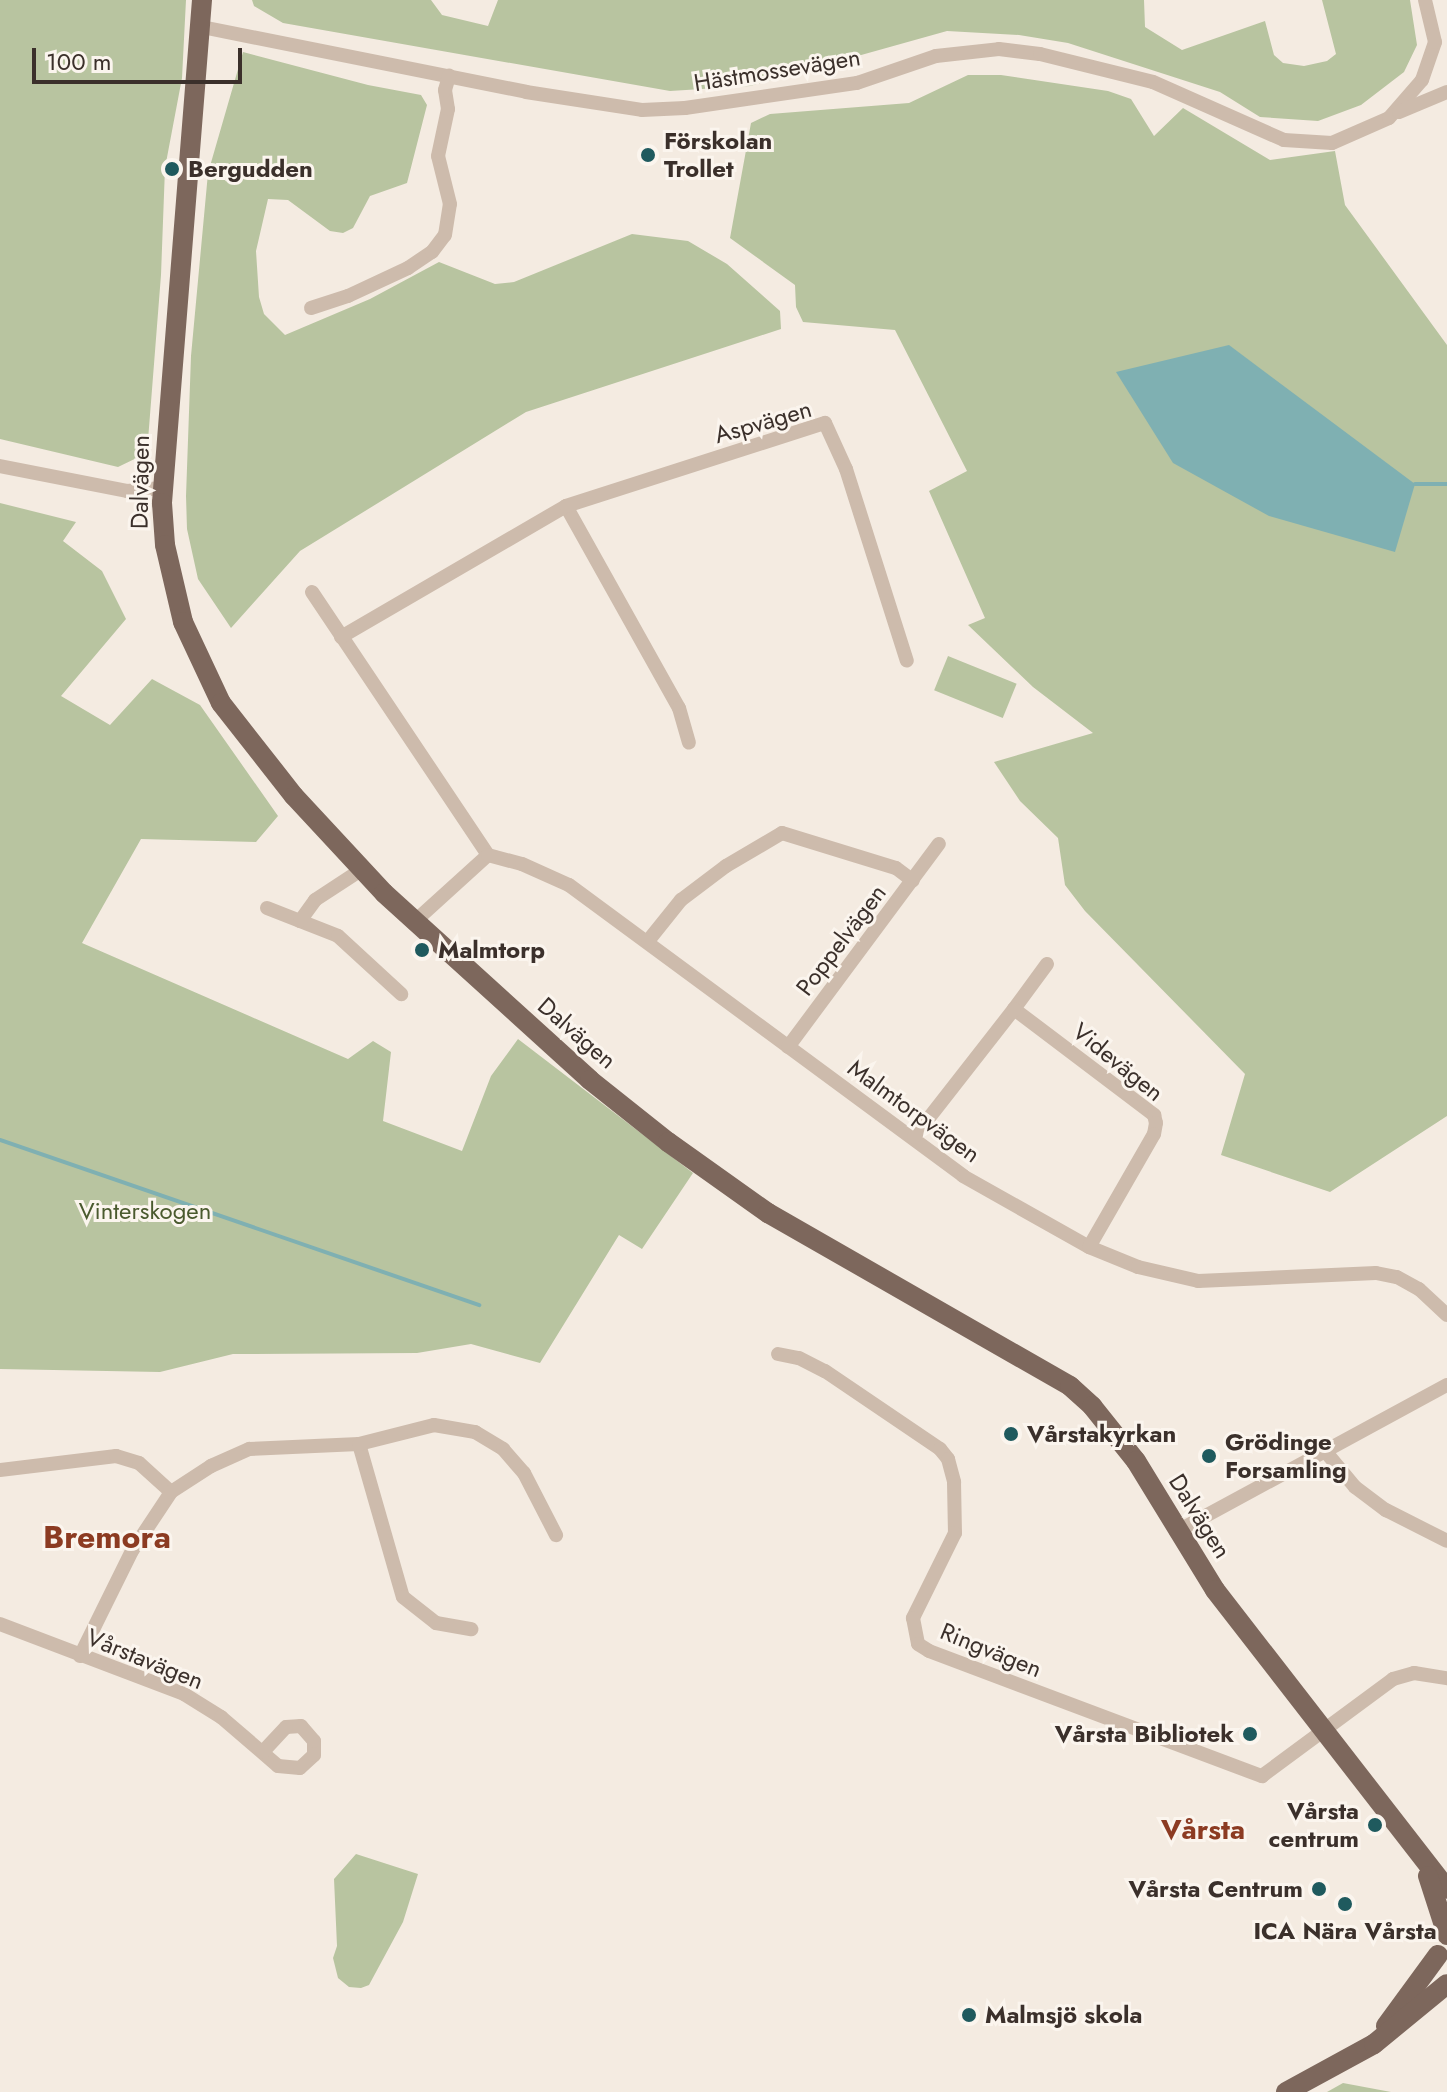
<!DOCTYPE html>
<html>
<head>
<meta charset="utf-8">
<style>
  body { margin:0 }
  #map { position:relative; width:1447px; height:2092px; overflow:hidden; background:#f4ebe1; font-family:Jost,sans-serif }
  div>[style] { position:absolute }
  .green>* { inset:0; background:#b8c4a0; transform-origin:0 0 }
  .water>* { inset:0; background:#7fb0b2 }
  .stream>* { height:4px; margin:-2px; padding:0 2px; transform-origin:2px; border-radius:2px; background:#7fb0b2 }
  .street>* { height:14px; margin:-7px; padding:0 7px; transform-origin:7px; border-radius:7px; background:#cdbbac }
  .primary>* { height:20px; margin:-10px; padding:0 10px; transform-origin:10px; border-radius:10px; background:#7d675c }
  .dots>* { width:22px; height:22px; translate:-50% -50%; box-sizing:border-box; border:4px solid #fbf5ee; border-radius:50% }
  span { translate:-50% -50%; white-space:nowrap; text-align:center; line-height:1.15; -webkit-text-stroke:6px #fbf5ee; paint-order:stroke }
  .street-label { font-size:24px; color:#3b302b }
  .poi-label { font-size:24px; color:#3b302b; font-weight:700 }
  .left { translate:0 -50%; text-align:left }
  .right { translate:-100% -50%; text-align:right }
  .park-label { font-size:24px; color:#4a5a2e }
  .quarter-label { font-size:28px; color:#8c3b22; font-weight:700 }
  .district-label { font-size:32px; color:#8c3b22; font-weight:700 }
  .scale { position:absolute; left:32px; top:48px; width:210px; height:36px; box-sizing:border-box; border:4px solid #3b302b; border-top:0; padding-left:10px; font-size:24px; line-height:28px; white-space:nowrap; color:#3b302b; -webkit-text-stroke:6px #fbf5ee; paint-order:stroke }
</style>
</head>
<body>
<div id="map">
  <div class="green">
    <i style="clip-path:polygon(0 0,186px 0,182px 78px,165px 168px,161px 275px,147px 453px,118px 467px,0 439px)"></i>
    <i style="clip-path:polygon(252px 0,431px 0,442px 15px,488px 26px,498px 0,1144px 0,1145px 27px,1182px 50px,1265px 21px,1274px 55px,1283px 63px,1304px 66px,1327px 61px,1336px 54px,1322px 0,1410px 0,1417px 45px,1404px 72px,1361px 105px,1318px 121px,1260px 117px,1220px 92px,1068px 43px,1019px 35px,947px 31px,750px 86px,670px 91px,283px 23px,254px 6px)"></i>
    <i style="clip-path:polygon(243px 52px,368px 85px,421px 95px,427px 105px,407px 183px,370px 196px,353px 228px,343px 233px,330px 231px,288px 200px,268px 199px,256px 251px,259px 297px,264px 314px,285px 335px,370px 299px,439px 262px,495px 284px,514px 282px,632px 234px,688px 241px,727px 264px,780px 311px,781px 329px,526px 412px,300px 551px,231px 628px,198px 579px,187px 529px,186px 496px,191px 356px,208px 173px)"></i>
    <i style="clip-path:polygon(968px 75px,1001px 75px,1108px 91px,1131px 99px,1154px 136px,1183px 108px,1270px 160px,1335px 151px,1345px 205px,1447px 345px,1447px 1116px,1330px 1192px,1221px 1155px,1245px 1074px,1085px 911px,1065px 885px,1058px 838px,1020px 801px,994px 762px,1093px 733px,1033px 687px,968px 625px,985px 618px,929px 491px,967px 471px,895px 330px,803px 322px,796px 307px,795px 285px,730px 238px,751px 123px,770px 114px,909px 103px)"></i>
    <i style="clip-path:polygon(0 503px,76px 522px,63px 541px,102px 571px,126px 619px,61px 696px,110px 725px,152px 679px,200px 705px,278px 816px,256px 842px,141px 839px,82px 943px,348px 1059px,373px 1041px,391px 1052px,383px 1121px,462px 1151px,491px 1076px,518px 1039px,693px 1173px,642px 1249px,619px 1235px,540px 1363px,471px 1344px,417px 1353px,233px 1354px,160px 1372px,0 1369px)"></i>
    <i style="left:948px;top:656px;width:74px;height:37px;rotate:22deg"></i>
    <i style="clip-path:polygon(356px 1854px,418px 1874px,403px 1922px,369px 1985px,361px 1988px,349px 1987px,338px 1978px,333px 1958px,337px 1946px,334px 1879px)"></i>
    <i style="clip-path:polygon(1343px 2083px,1391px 2092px,1327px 2092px)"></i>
  </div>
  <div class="water">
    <i style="clip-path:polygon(1229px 345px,1415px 484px,1395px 552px,1269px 516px,1173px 463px,1116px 372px)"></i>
  </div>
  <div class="stream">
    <i style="left:1415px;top:484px;width:32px"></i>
    <i style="left:0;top:1140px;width:507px;rotate:19.01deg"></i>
  </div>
  <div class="street">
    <i style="left:202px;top:27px;width:330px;rotate:11.3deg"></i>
    <i style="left:526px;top:92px;width:117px;rotate:8.8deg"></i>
    <i style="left:642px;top:110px;width:43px;rotate:-2.7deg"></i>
    <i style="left:685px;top:108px;width:174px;rotate:-8.3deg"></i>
    <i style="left:857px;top:83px;width:83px;rotate:-18.9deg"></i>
    <i style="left:936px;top:56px;width:63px;rotate:-6.3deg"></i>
    <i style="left:999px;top:49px;width:41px;rotate:7deg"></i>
    <i style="left:1040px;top:54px;width:116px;rotate:13.9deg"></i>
    <i style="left:1153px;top:82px;width:143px;rotate:23.9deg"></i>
    <i style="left:1284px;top:140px;width:48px;rotate:3.6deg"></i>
    <i style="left:1332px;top:143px;width:62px;rotate:-23.7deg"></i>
    <i style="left:1389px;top:118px;width:50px;rotate:-49deg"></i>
    <i style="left:1422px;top:80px;width:40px;rotate:-71.1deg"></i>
    <i style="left:1435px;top:42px;width:43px;rotate:-103.4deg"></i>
    <i style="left:1399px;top:112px;width:52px;rotate:-22.6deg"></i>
    <i style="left:311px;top:308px;width:39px;rotate:-18deg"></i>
    <i style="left:348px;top:296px;width:66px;rotate:-25deg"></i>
    <i style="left:408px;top:268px;width:29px;rotate:-34deg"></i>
    <i style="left:432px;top:252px;width:21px;rotate:-53deg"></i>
    <i style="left:445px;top:235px;width:31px;rotate:-81deg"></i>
    <i style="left:450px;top:204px;width:49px;rotate:-104deg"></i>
    <i style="left:438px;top:156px;width:48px;rotate:-78deg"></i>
    <i style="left:448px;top:109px;width:19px;rotate:-99deg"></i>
    <i style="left:445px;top:90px;width:15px;rotate:-74deg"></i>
    <i style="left:0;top:466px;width:129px;rotate:11.1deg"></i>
    <i style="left:127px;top:491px;width:37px;rotate:-5deg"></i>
    <i style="left:566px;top:506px;width:231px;rotate:60.8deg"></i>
    <i style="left:679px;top:708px;width:36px;rotate:74deg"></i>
    <i style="left:312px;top:592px;width:316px;rotate:56.2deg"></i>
    <i style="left:341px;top:637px;width:260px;rotate:-30.2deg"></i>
    <i style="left:566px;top:506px;width:272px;rotate:-17.8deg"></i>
    <i style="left:825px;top:423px;width:51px;rotate:65.5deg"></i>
    <i style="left:846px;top:469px;width:201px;rotate:72.4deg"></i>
    <i style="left:267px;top:908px;width:76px;rotate:21.5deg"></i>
    <i style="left:338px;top:936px;width:86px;rotate:42.6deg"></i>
    <i style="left:300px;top:921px;width:26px;rotate:-54deg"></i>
    <i style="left:315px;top:900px;width:55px;rotate:-33.1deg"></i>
    <i style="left:413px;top:923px;width:101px;rotate:-42.2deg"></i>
    <i style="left:488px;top:855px;width:35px;rotate:15deg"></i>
    <i style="left:522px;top:864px;width:51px;rotate:24.1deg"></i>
    <i style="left:569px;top:885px;width:490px;rotate:36.4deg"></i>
    <i style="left:963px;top:1176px;width:145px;rotate:29.4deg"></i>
    <i style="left:1089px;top:1247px;width:53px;rotate:22.2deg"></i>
    <i style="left:1138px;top:1267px;width:62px;rotate:13.1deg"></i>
    <i style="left:1198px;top:1281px;width:178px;rotate:-2.6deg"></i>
    <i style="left:1376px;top:1273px;width:21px;rotate:11deg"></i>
    <i style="left:1397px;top:1277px;width:25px;rotate:29deg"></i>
    <i style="left:1419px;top:1289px;width:38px;rotate:43deg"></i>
    <i style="left:648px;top:941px;width:53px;rotate:-51.2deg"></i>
    <i style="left:681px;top:900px;width:56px;rotate:-37.1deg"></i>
    <i style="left:726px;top:866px;width:65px;rotate:-30.5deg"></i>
    <i style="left:782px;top:833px;width:119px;rotate:17.1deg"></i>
    <i style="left:896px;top:868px;width:21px;rotate:37deg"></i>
    <i style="left:1047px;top:964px;width:56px;rotate:126.3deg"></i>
    <i style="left:1014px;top:1009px;width:176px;rotate:37.1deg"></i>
    <i style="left:1154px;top:1115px;width:8px;rotate:76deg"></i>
    <i style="left:1156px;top:1123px;width:11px;rotate:100deg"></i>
    <i style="left:1154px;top:1134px;width:130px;rotate:119.9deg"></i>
    <i style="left:788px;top:1047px;width:253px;rotate:-53.4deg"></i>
    <i style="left:914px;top:1137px;width:162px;rotate:-52deg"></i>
    <i style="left:778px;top:1354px;width:21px;rotate:11deg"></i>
    <i style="left:799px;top:1358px;width:29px;rotate:27deg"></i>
    <i style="left:825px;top:1371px;width:139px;rotate:34.1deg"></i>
    <i style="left:940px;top:1449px;width:13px;rotate:51deg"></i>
    <i style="left:948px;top:1459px;width:24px;rotate:75deg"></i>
    <i style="left:954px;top:1482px;width:51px;rotate:88.9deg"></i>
    <i style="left:955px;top:1533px;width:95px;rotate:116.3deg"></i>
    <i style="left:913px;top:1618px;width:26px;rotate:79deg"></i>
    <i style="left:918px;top:1644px;width:13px;rotate:32deg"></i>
    <i style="left:929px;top:1651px;width:356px;rotate:20.6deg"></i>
    <i style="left:1262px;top:1776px;width:163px;rotate:-36.5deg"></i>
    <i style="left:1393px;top:1679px;width:22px;rotate:-16deg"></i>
    <i style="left:1414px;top:1673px;width:33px;rotate:9deg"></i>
    <i style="left:359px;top:1444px;width:159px;rotate:74deg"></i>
    <i style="left:403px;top:1597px;width:42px;rotate:38.2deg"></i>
    <i style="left:436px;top:1623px;width:36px;rotate:10deg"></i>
    <i style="left:1325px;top:1451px;width:47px;rotate:50.2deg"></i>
    <i style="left:1355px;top:1487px;width:39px;rotate:37deg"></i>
    <i style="left:1386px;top:1510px;width:68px;rotate:26.9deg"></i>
    <i style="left:0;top:1470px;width:117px;rotate:-6.9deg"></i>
    <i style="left:116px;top:1456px;width:24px;rotate:17deg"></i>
    <i style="left:139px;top:1463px;width:43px;rotate:42.2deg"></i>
    <i style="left:1176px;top:1532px;width:308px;rotate:-28.5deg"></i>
    <i style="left:0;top:1624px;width:197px;rotate:20.8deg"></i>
    <i style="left:184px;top:1694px;width:44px;rotate:31.9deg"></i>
    <i style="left:221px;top:1717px;width:75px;rotate:40.7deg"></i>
    <i style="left:278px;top:1766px;width:22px;rotate:5deg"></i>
    <i style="left:300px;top:1768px;width:19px;rotate:-43deg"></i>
    <i style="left:314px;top:1755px;width:14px;rotate:-90deg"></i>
    <i style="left:314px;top:1741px;width:20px;rotate:-131deg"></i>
    <i style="left:301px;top:1726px;width:15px;rotate:176deg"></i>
    <i style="left:286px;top:1727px;width:34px;rotate:133deg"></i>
    <i style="left:80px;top:1656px;width:117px;rotate:-63.7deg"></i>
    <i style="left:132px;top:1551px;width:71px;rotate:-56.5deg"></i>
    <i style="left:171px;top:1492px;width:48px;rotate:-33deg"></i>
    <i style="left:211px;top:1466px;width:42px;rotate:-24.1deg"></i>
    <i style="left:249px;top:1449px;width:110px;rotate:-2.6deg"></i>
    <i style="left:359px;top:1444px;width:77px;rotate:-14.2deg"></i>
    <i style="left:434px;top:1425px;width:42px;rotate:9.7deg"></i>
    <i style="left:475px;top:1432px;width:33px;rotate:31deg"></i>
    <i style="left:503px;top:1449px;width:32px;rotate:49deg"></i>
    <i style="left:524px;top:1473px;width:70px;rotate:62.7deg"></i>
  </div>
  <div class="primary">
    <i style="left:202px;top:0;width:505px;rotate:94.55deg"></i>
    <i style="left:162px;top:503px;width:42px;rotate:85.9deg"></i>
    <i style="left:165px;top:545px;width:79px;rotate:76.8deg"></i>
    <i style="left:183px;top:622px;width:89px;rotate:64.9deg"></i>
    <i style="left:221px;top:703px;width:118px;rotate:51.9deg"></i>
    <i style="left:294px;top:796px;width:132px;rotate:47.1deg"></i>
    <i style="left:384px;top:893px;width:278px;rotate:42.2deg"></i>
    <i style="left:590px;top:1080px;width:100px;rotate:38.5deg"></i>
    <i style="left:668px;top:1142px;width:123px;rotate:35.4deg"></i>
    <i style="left:768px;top:1213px;width:348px;rotate:29.8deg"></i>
    <i style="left:1070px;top:1386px;width:30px;rotate:42deg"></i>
    <i style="left:1092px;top:1406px;width:70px;rotate:51.3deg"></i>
    <i style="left:1136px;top:1461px;width:151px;rotate:58.5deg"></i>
    <i style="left:1215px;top:1590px;width:378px;rotate:52.2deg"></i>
    <i style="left:1428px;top:1876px;width:62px;rotate:72.1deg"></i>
    <i style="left:1386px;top:2026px;width:88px;rotate:-53.8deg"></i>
    <i style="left:1286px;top:2092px;width:100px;rotate:-28.6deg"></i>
    <i style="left:1374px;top:2044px;width:94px;rotate:-39.4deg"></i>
  </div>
  <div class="dots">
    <i style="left:648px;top:155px;background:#1f5a5e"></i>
    <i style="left:172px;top:169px;background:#1f5a5e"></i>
    <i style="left:422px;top:950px;background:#1f5a5e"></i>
    <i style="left:1011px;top:1434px;background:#1f5a5e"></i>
    <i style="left:1209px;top:1456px;background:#1f5a5e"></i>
    <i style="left:1250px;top:1734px;background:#1f5a5e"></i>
    <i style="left:1375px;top:1825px;background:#1f5a5e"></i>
    <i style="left:1319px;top:1889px;background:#1f5a5e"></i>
    <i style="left:1345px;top:1904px;background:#1f5a5e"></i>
    <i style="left:969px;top:2015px;background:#1f5a5e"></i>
  </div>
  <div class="street-label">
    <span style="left:777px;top:70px;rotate:-9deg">Hästmossevägen</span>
    <span style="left:763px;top:422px;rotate:-16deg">Aspvägen</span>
    <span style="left:140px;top:482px;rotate:-89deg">Dalvägen</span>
    <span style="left:841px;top:940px;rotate:-53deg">Poppelvägen</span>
    <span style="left:577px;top:1033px;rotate:41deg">Dalvägen</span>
    <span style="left:1118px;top:1062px;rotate:39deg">Videvägen</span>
    <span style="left:914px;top:1111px;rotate:36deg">Malmtorpvägen</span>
    <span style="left:1200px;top:1516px;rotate:58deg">Dalvägen</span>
    <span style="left:991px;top:1650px;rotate:22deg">Ringvägen</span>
    <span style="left:145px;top:1659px;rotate:22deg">Vårstavägen</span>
  </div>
  <div class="poi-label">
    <span class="left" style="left:664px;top:155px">Förskolan<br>Trollet</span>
    <span class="left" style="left:188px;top:169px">Bergudden</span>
    <span class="left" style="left:438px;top:950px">Malmtorp</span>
    <span class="left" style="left:1027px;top:1434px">Vårstakyrkan</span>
    <span class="left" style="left:1225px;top:1456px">Grödinge<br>Forsamling</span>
    <span class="right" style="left:1234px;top:1734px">Vårsta Bibliotek</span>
    <span class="right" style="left:1359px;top:1825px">Vårsta<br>centrum</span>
    <span class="right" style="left:1303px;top:1889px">Vårsta Centrum</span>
    <span style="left:1345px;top:1931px">ICA Nära Vårsta</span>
    <span class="left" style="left:985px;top:2015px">Malmsjö skola</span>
  </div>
  <div class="park-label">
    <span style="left:145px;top:1211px">Vinterskogen</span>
  </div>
  <div class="quarter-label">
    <span style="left:1203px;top:1830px">Vårsta</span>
  </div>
  <div class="district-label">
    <span style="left:107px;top:1537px">Bremora</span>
  </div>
  <div class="scale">100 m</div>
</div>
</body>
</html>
